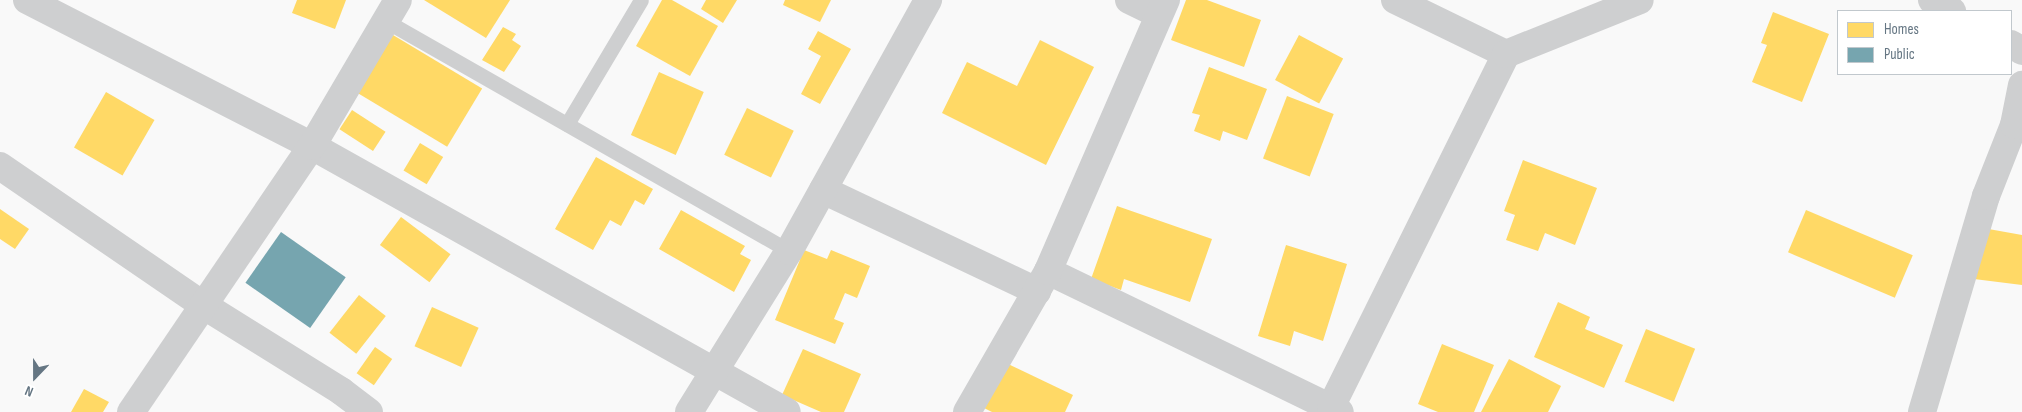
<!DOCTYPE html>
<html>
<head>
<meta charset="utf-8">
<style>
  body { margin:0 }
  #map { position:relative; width:2022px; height:412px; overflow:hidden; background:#f9f9f9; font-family:"Sofia Sans Condensed",sans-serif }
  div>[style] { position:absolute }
  .homes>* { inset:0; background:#ffd966; transform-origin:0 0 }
  .public>* { inset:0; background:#76a5af; transform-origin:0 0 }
  .lane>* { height:15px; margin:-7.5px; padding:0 7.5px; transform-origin:7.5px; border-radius:7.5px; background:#cecfd0 }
  .street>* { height:28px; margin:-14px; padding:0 14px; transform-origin:14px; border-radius:14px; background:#cecfd0 }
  span { translate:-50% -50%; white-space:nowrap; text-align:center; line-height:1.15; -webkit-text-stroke:5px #fff; paint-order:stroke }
  .legend { position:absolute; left:1837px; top:10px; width:175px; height:65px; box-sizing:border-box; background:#fff; border:1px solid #c1c8cd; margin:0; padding:6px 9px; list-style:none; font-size:15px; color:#657683 }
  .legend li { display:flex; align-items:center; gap:10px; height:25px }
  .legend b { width:25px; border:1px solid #c1c8cd }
  .north { position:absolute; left:10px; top:352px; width:50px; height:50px; -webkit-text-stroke:4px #fff; paint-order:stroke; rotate:202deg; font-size:14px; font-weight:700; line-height:20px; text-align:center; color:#657683 }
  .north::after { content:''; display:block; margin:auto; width:18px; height:22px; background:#657683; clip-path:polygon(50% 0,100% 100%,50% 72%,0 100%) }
</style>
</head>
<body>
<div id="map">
  <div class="homes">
    <i style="clip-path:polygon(297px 0,346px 0,335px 29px,292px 13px)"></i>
    <i style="clip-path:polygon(424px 0,510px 0,486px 38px)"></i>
    <i style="clip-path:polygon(662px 0,672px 0,718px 26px,690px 76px,636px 46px)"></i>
    <i style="clip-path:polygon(706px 0,737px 0,723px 23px,701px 9px)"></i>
    <i style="clip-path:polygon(785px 0,831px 0,820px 22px,783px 5px)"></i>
    <i style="clip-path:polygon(1186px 0,1207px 0,1261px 20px,1244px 67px,1171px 40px)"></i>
    <i style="clip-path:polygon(1773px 12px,1829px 34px,1802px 102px,1752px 82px,1767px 45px,1761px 43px)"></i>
    <i style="clip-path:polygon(503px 27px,516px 34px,512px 40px,521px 46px,504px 72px,482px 60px)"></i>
    <i style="clip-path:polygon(818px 31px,851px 49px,820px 104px,801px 94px,821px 56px,808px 49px)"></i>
    <i style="left:393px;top:35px;width:104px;height:68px;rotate:31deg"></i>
    <i style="left:1299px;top:35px;width:50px;height:51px;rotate:28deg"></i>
    <i style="clip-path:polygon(1040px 40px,1094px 67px,1046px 165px,942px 113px,967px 62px,1017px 86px)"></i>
    <i style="clip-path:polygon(1209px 67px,1267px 89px,1247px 140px,1223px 131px,1220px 141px,1194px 131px,1200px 115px,1192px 113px)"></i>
    <i style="left:659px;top:72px;width:49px;height:69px;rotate:24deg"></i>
    <i style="left:106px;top:92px;width:56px;height:64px;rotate:30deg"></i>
    <i style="left:1287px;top:96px;width:50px;height:67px;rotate:21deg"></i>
    <i style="left:747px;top:108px;width:52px;height:52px;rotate:26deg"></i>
    <i style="left:352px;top:110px;width:40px;height:23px;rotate:33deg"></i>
    <i style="left:420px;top:143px;width:27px;height:32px;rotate:31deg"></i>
    <i style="clip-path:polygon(596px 157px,653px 189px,644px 205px,635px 200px,621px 226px,610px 220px,593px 250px,555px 229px)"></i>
    <i style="clip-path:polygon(1523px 160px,1597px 188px,1575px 245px,1545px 233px,1538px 251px,1506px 240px,1515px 215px,1504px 211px)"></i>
    <i style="clip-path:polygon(1117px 206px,1212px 239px,1190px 302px,1124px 279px,1121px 290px,1091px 279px)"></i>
    <i style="clip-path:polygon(0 209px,29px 229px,15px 249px,0 239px)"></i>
    <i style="clip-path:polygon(681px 210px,745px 246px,740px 254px,751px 260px,734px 292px,659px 249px)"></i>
    <i style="left:1806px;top:210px;width:116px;height:46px;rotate:23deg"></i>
    <i style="left:401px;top:217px;width:62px;height:35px;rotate:37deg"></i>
    <i style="clip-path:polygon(1983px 228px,2022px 235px,2022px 285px,1974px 279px)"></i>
    <i style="clip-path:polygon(1286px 245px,1347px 264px,1323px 341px,1294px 331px,1290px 346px,1258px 336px)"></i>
    <i style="clip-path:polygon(804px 250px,827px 259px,831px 250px,870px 266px,857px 298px,845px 293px,834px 319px,844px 323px,835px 344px,775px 320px)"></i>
    <i style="left:359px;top:295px;width:34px;height:48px;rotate:38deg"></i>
    <i style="clip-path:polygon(1558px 302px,1590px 317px,1585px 329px,1623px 345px,1604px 388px,1534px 357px)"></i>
    <i style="left:432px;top:307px;width:51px;height:43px;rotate:24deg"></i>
    <i style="left:1646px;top:329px;width:53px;height:57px;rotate:22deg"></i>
    <i style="clip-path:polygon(1442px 344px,1494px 365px,1474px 412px,1438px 412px,1418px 404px)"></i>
    <i style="left:375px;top:347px;width:21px;height:32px;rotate:35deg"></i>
    <i style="clip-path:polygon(803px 349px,861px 374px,844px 412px,821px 412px,782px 395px)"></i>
    <i style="clip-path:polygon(1509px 359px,1561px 386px,1548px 412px,1481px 412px)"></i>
    <i style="clip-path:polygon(1006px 363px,1073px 395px,1065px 412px,992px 412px,984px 408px)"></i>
    <i style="clip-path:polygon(84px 389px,109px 402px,103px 412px,71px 412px)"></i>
  </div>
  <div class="public">
    <i style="left:281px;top:232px;width:79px;height:62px;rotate:35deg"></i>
  </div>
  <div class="lane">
    <i style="left:386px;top:21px;width:464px;rotate:29.7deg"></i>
    <i style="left:567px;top:124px;width:144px;rotate:-59.2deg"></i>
  </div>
  <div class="street">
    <i style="left:27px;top:0;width:320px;rotate:27.1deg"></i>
    <i style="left:312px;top:146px;width:544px;rotate:29.25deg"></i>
    <i style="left:1129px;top:0;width:32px;rotate:26deg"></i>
    <i style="left:1395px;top:0;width:123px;rotate:25.9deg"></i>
    <i style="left:1932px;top:0;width:23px;rotate:29deg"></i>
    <i style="left:2011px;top:44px;width:13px;rotate:32deg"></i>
    <i style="left:0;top:166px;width:246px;rotate:34.4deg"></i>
    <i style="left:203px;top:305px;width:163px;rotate:31.9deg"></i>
    <i style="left:341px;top:391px;width:35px;rotate:37deg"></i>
    <i style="left:823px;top:190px;width:237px;rotate:25.3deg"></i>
    <i style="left:1048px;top:271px;width:324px;rotate:25.8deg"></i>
    <i style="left:1331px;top:407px;width:394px;rotate:-63.6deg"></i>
    <i style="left:1506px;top:54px;width:144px;rotate:-21.9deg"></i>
    <i style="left:131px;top:412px;width:322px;rotate:-55.8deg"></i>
    <i style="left:312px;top:146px;width:169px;rotate:-59.5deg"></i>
    <i style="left:689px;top:412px;width:190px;rotate:-58.2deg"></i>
    <i style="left:789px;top:251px;width:287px;rotate:-61deg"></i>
    <i style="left:967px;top:412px;width:163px;rotate:-60.1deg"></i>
    <i style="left:1048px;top:271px;width:296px;rotate:-66.5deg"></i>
    <i style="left:1922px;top:412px;width:225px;rotate:-73.5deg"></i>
    <i style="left:1986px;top:196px;width:76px;rotate:-68.5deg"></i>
    <i style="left:2014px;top:125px;width:41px;rotate:-78.7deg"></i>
  </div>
  <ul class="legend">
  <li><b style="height:14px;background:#ffd966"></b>Homes</li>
  <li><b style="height:14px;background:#76a5af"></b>Public</li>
  </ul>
  <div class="north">N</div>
</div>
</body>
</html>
